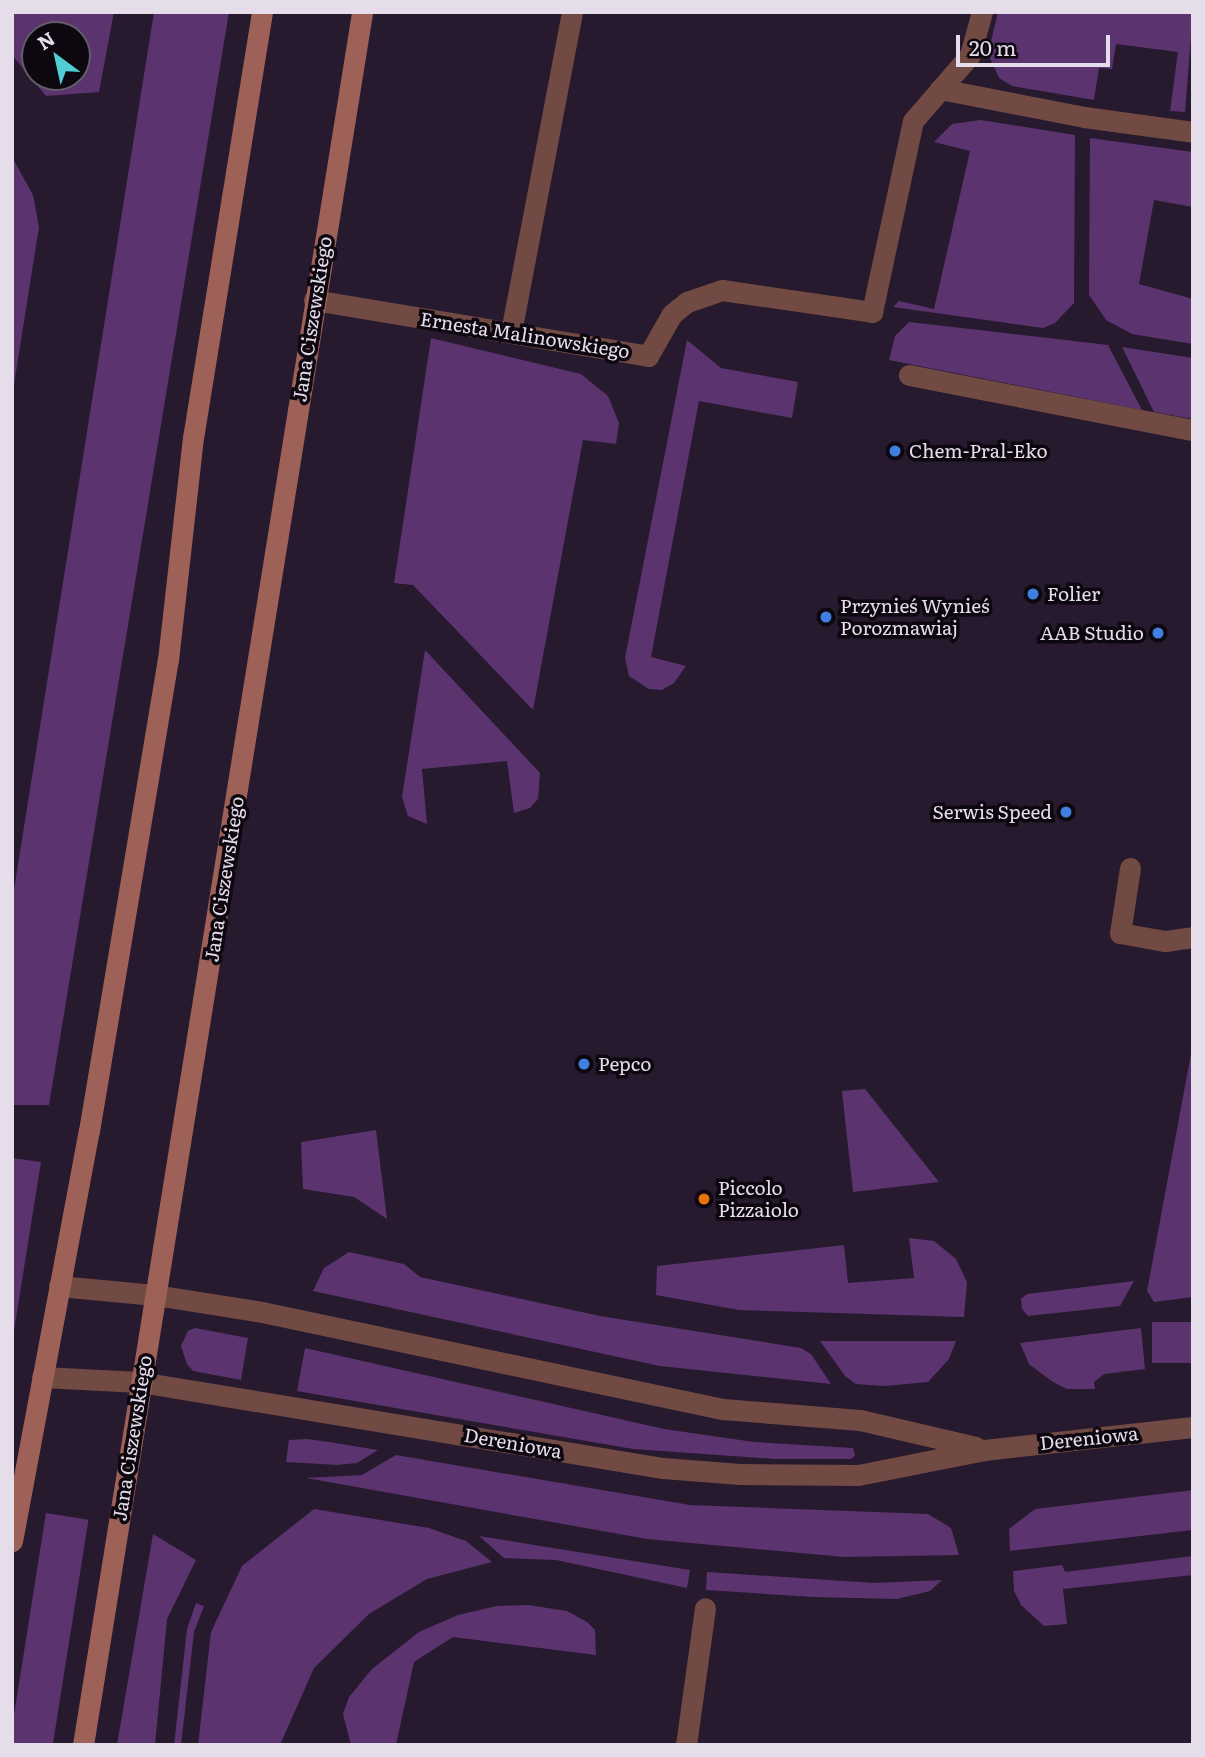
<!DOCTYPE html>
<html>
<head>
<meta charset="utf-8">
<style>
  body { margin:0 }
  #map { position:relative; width:1205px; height:1757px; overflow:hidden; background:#271a2e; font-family:Literata,serif }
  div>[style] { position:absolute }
  .green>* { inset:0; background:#5a336f; transform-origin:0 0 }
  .street>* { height:21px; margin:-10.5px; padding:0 10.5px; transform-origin:10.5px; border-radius:10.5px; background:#714a44 }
  .secondary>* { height:21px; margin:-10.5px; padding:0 10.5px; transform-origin:10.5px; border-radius:10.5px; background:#9e6158 }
  .dots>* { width:19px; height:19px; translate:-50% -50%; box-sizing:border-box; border:4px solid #0d0710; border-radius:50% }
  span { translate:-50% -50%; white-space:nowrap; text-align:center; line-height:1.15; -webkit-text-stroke:7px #0d0710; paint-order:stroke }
  .street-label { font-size:19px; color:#e6ddeb }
  .poi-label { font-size:19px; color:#e6ddeb }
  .left { translate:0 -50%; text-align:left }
  .right { translate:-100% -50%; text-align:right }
  .frame { position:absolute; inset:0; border:14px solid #e6ddeb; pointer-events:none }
  .north { position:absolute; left:21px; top:21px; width:70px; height:70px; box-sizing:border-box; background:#0d0710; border:2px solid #645d68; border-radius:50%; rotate:327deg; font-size:19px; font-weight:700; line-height:28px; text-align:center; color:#e6ddeb }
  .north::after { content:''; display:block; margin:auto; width:24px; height:32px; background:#52ccd5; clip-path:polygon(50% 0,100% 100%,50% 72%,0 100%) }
  .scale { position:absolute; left:956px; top:35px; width:154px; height:32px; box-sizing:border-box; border:4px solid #e6ddeb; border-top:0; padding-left:9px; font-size:21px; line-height:24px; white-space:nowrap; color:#e6ddeb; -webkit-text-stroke:5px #0d0710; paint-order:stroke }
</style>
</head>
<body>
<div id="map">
  <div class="green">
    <i style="clip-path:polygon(evenodd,12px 12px,114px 12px,99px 92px,46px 96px,12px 55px,12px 12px,35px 35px,77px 35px,77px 77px,35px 77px,35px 35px)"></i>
    <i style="clip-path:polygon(154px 12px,229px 12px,49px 1105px,12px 1105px,12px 902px)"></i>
    <i style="clip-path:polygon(998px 12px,1193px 12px,1185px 112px,1170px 111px,1178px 52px,1116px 44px,1112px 69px,1099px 68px,1094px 100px,1012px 86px,999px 78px,988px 54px)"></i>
    <i style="clip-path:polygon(981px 120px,1075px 135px,1074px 303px,1055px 323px,1043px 328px,893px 307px,899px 301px,934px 309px,970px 151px,934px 142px,952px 124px)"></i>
    <i style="clip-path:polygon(1090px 138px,1193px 152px,1193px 207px,1154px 200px,1139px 284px,1193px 299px,1193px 344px,1132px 334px,1106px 320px,1089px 295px)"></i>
    <i style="clip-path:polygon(12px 157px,33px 195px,39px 227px,12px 397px)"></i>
    <i style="clip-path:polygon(909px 322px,1108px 345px,1142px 410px,889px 360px,895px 336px)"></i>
    <i style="clip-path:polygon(431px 338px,581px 374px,608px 396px,619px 423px,616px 444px,583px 440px,533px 710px,413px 585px,394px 583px)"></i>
    <i style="clip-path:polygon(687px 340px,721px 368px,798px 382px,792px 418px,699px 401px,651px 657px,686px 666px,674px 683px,662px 690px,649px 689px,629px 676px,625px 658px)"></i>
    <i style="clip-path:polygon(1122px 347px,1193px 358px,1193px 419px,1154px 412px)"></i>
    <i style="clip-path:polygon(425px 650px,540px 773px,538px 799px,530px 808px,514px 813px,507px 761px,422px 769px,427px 824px,408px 816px,402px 797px)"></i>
    <i style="clip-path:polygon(1193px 1043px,1193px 1297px,1154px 1302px,1147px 1291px)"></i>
    <i style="clip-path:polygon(865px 1089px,939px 1182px,853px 1192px,842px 1091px)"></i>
    <i style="clip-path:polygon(376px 1130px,387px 1219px,354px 1197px,303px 1189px,301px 1142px)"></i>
    <i style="clip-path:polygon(12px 1158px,41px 1162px,12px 1343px)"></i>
    <i style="clip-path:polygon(909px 1238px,934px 1241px,956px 1259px,967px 1282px,964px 1317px,739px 1310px,656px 1295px,657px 1266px,844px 1245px,848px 1283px,914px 1278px)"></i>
    <i style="clip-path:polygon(349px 1252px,404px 1264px,420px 1277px,600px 1316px,801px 1348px,811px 1354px,831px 1384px,660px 1366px,313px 1291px,324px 1268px)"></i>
    <i style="clip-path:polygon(1134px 1281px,1120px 1306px,1028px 1316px,1022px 1309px,1021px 1299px,1027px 1294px)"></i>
    <i style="left:1193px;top:1322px;width:41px;height:41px;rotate:90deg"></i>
    <i style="clip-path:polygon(195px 1328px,248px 1338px,241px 1380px,193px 1371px,187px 1364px,181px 1346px,188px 1331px)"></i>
    <i style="clip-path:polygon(1141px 1328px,1145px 1369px,1104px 1374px,1094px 1382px,1095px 1389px,1067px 1389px,1053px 1382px,1029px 1364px,1020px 1343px)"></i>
    <i style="clip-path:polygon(820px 1341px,956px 1341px,949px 1359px,928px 1382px,885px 1386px,856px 1384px,845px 1376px)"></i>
    <i style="clip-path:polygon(305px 1348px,664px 1429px,754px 1442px,853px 1448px,855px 1455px,851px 1459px,775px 1459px,633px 1449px,297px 1391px)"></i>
    <i style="clip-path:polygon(307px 1439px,329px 1442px,378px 1450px,357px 1463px,337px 1465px,286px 1462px,289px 1440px)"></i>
    <i style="clip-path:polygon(396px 1455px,690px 1505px,928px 1514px,951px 1528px,959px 1555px,844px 1557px,647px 1539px,306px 1478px,362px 1475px)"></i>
    <i style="clip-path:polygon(1193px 1490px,1193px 1530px,1010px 1551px,1009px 1529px,1035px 1509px)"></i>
    <i style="clip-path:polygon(314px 1509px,429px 1528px,466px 1541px,492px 1562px,427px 1579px,369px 1614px,314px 1668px,280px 1745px,198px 1745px,211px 1632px,242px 1566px)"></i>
    <i style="left:46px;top:1513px;width:43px;height:234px;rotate:9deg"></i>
    <i style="clip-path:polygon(153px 1534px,196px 1560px,167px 1619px,155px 1745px,117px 1745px)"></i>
    <i style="clip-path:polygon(479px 1536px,690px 1570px,687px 1588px,556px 1560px,504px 1558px)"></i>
    <i style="clip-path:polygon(1193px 1556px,1193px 1575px,1063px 1589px,1067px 1624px,1044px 1626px,1021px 1605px,1014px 1591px,1013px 1571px,1062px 1565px,1065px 1572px)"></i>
    <i style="clip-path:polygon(707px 1572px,874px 1583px,942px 1580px,930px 1591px,897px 1599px,813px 1597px,706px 1590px)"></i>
    <i style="clip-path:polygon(196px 1603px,204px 1606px,194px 1632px,181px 1745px,174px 1745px,187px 1629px)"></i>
    <i style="clip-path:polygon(528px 1605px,567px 1611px,587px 1622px,595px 1630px,596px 1655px,453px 1637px,414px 1662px,396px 1745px,351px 1745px,343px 1714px,349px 1697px,372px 1669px,419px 1632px,458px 1615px,497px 1606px)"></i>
  </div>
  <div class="street">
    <i style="left:940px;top:89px;width:147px;rotate:11deg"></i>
    <i style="left:1084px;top:117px;width:110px;rotate:7.8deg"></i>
    <i style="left:314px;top:300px;width:339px;rotate:9.5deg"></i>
    <i style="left:648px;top:356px;width:48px;rotate:-60.3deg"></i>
    <i style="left:672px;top:314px;width:19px;rotate:-39deg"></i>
    <i style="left:687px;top:302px;width:37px;rotate:-19deg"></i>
    <i style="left:722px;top:290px;width:152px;rotate:8.3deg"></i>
    <i style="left:872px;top:312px;width:195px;rotate:-77.9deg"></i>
    <i style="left:913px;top:121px;width:87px;rotate:-49.2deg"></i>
    <i style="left:970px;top:55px;width:45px;rotate:-74.4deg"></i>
    <i style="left:511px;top:332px;width:326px;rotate:-79.2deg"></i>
    <i style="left:909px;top:375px;width:289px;rotate:11deg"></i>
    <i style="left:1130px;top:868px;width:66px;rotate:98.7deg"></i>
    <i style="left:1120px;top:933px;width:46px;rotate:10.1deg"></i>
    <i style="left:1165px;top:941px;width:28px;rotate:-8deg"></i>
    <i style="left:59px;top:1286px;width:96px;rotate:5.4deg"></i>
    <i style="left:155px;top:1295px;width:108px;rotate:9deg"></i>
    <i style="left:262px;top:1312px;width:471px;rotate:11.9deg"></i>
    <i style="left:723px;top:1409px;width:137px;rotate:4.6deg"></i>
    <i style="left:860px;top:1420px;width:119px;rotate:13.1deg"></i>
    <i style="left:42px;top:1377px;width:98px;rotate:2.9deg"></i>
    <i style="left:140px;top:1382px;width:530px;rotate:9.34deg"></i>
    <i style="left:663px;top:1468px;width:77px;rotate:4.5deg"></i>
    <i style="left:740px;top:1474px;width:118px;rotate:0.5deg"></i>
    <i style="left:858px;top:1475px;width:128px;rotate:-11.2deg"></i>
    <i style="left:984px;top:1450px;width:210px;rotate:-6.3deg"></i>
    <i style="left:686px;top:1745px;width:138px;rotate:-82.1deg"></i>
  </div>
  <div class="secondary">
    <i style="left:12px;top:1541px;width:417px;rotate:-79.4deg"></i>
    <i style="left:89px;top:1131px;width:478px;rotate:-80.5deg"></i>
    <i style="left:168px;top:660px;width:223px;rotate:-83.6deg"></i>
    <i style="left:193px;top:438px;width:432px;rotate:-80.8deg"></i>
    <i style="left:83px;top:1745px;width:1755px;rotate:-80.85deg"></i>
  </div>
  <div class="dots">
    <i style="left:895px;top:451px;background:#3f7fe0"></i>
    <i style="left:1033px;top:594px;background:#3f7fe0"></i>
    <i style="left:826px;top:617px;background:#3f7fe0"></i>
    <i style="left:1158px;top:633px;background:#3f7fe0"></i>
    <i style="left:1066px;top:812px;background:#3f7fe0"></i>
    <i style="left:584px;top:1064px;background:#3f7fe0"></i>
    <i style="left:704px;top:1199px;background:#e8710a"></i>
  </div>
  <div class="street-label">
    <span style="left:312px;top:319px;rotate:-81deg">Jana Ciszewskiego</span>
    <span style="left:525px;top:335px;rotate:9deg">Ernesta Malinowskiego</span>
    <span style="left:224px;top:879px;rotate:-81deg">Jana Ciszewskiego</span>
    <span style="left:132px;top:1438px;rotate:-81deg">Jana Ciszewskiego</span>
    <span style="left:1089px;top:1438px;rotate:-6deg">Dereniowa</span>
    <span style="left:513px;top:1443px;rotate:10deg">Dereniowa</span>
  </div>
  <div class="poi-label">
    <span class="left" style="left:909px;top:451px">Chem-Pral-Eko</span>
    <span class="left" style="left:1047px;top:594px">Folier</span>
    <span class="left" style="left:840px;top:617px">Przynieś Wynieś<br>Porozmawiaj</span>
    <span class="right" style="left:1144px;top:633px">AAB Studio</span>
    <span class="right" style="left:1052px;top:812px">Serwis Speed</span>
    <span class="left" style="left:598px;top:1064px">Pepco</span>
    <span class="left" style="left:718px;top:1199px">Piccolo<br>Pizzaiolo</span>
  </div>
  <div class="frame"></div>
  <div class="north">N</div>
  <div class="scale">20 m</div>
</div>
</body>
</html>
